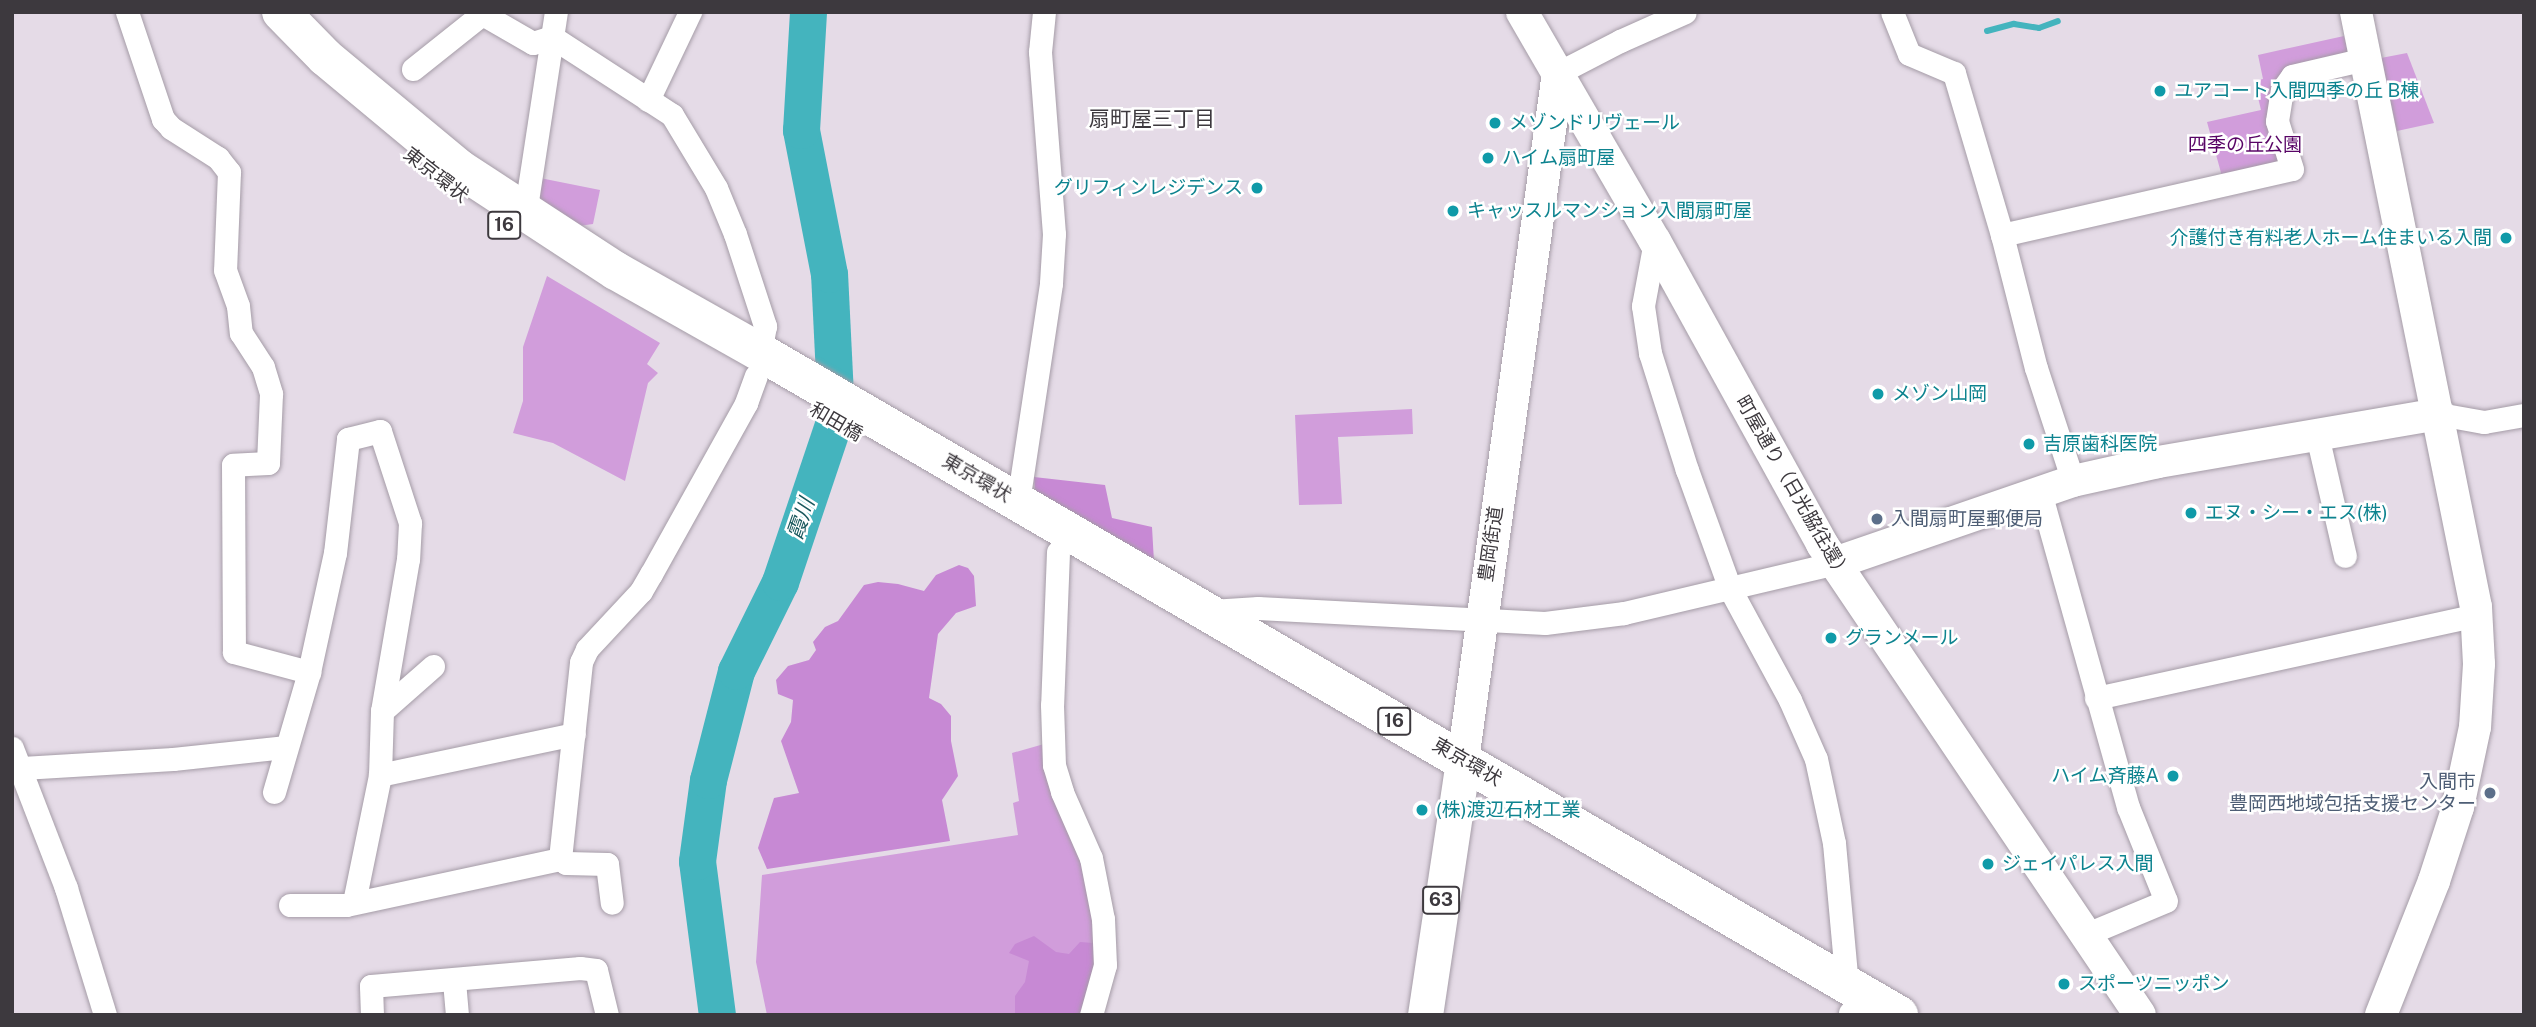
<!DOCTYPE html>
<html>
<head>
<meta charset="utf-8">
<style>
  body { margin:0 }
  #map { position:relative; width:2536px; height:1027px; overflow:hidden; background:#e5dbe7; font-family:"Public Sans","Noto Sans JP",sans-serif }
  div>[style] { position:absolute }
  .green>* { inset:0; background:#d19ddb }
  .forest>* { inset:0; background:#c789d4 }
  .stream>* { height:6px; margin:-3px; padding:0 3px; transform-origin:3px; border-radius:3px; background:#44b4be }
  .river>* { height:37px; margin:-18.5px; padding:0 18.5px; transform-origin:18.5px; border-radius:18.5px; background:#44b4be }
  .roads { filter:drop-shadow(0 0 2px #a59ca7) drop-shadow(0 0 2px #a59ca7) }
  .street>* { height:23px; margin:-11.5px; padding:0 11.5px; transform-origin:11.5px; border-radius:11.5px; background:#fff }
  .secondary>* { height:32px; margin:-16px; padding:0 16px; transform-origin:16px; border-radius:16px; background:#fff }
  .primary>* { height:35px; margin:-17.5px; padding:0 17.5px; transform-origin:17.5px; border-radius:17.5px; background:#fff }
  .highway>* { height:38px; margin:-19px; padding:0 19px; transform-origin:19px; border-radius:19px; background:#fff }
  .dots>* { width:19px; height:19px; translate:-50% -50%; box-sizing:border-box; border:4px solid #fff; border-radius:50% }
  span { translate:-50% -50%; white-space:nowrap; text-align:center; line-height:1.15; -webkit-text-stroke:5px #fff; paint-order:stroke }
  .shield-label span { padding:2px 5px; background:#fff; border:2px solid; border-radius:5px; -webkit-text-stroke-width:0 }
  .shield-label { font-size:18px; color:#3d393e; font-weight:700 }
  .culture-label { font-size:19px; color:#0d838f }
  .left { translate:0 -50%; text-align:left }
  .right { translate:-100% -50%; text-align:right }
  .park-label { font-size:19px; color:#580466 }
  .street-label { font-size:19px; color:#3d393e }
  .service-label { font-size:19px; color:#4e5e75 }
  .neighbourhood-label { font-size:21px; color:#3d393e }
  .water-label { font-size:21px; color:#19585d; font-style:italic }
  .frame { position:absolute; inset:0; border:14px solid #3d393e; pointer-events:none }
</style>
</head>
<body>
<div id="map">
  <div class="green">
    <i style="clip-path:polygon(2344px 36px,2349px 57px,2289px 70px,2284px 161px,2223px 180px,2207px 122px,2261px 110px,2254px 81px,2263px 79px,2258px 55px)"></i>
    <i style="clip-path:polygon(2407px 53px,2434px 123px,2397px 131px,2381px 58px)"></i>
    <i style="clip-path:polygon(540px 178px,600px 190px,593px 224px,579px 226px,537px 199px)"></i>
    <i style="clip-path:polygon(547px 276px,660px 343px,647px 364px,658px 373px,648px 383px,625px 481px,553px 443px,513px 433px,523px 401px,523px 347px)"></i>
    <i style="clip-path:polygon(1412px 409px,1413px 434px,1338px 437px,1342px 504px,1299px 505px,1295px 415px)"></i>
    <i style="clip-path:polygon(1044px 744px,1085px 867px,1100px 945px,1085px 1015px,767px 1015px,756px 962px,762px 875px,1018px 835px,1013px 803px,1019px 801px,1012px 753px)"></i>
  </div>
  <div class="forest">
    <i style="clip-path:polygon(1034px 477px,1105px 485px,1112px 518px,1152px 527px,1154px 562px,1035px 492px)"></i>
    <i style="clip-path:polygon(959px 565px,968px 568px,974px 576px,976px 606px,956px 613px,938px 634px,929px 698px,941px 704px,951px 716px,951px 741px,958px 776px,942px 800px,950px 841px,767px 869px,758px 848px,774px 798px,799px 793px,781px 741px,791px 722px,793px 700px,778px 694px,776px 680px,788px 666px,809px 660px,816px 650px,813px 642px,825px 627px,838px 621px,864px 585px,878px 582px,898px 584px,924px 591px,936px 575px)"></i>
    <i style="clip-path:polygon(1034px 936px,1056px 952px,1069px 954px,1080px 942px,1093px 943px,1093px 975px,1080px 1015px,1015px 1015px,1015px 996px,1025px 982px,1029px 961px,1009px 953px,1015px 944px)"></i>
  </div>
  <div class="stream">
    <i style="left:1987px;top:31px;width:28px;rotate:-15deg"></i>
    <i style="left:2014px;top:24px;width:25px;rotate:9deg"></i>
    <i style="left:2039px;top:28px;width:20px;rotate:-20deg"></i>
  </div>
  <div class="river">
    <i style="left:717px;top:1015px;width:155px;rotate:-97.4deg"></i>
    <i style="left:697px;top:861px;width:82px;rotate:-82.3deg"></i>
    <i style="left:708px;top:780px;width:113px;rotate:-75.6deg"></i>
    <i style="left:736px;top:671px;width:99px;rotate:-63.7deg"></i>
    <i style="left:780px;top:582px;width:175px;rotate:-71.4deg"></i>
    <i style="left:836px;top:416px;width:142px;rotate:-92.8deg"></i>
    <i style="left:829px;top:274px;width:147px;rotate:-101deg"></i>
    <i style="left:801px;top:130px;width:118px;rotate:-86.6deg"></i>
  </div>
  <div class="roads">
    <div class="street">
      <i style="left:127px;top:12px;width:113px;rotate:71.4deg"></i>
      <i style="left:163px;top:119px;width:12px;rotate:48deg"></i>
      <i style="left:171px;top:128px;width:56px;rotate:32.6deg"></i>
      <i style="left:218px;top:158px;width:18px;rotate:52deg"></i>
      <i style="left:229px;top:172px;width:98px;rotate:92.3deg"></i>
      <i style="left:225px;top:270px;width:38px;rotate:70deg"></i>
      <i style="left:238px;top:306px;width:27px;rotate:84deg"></i>
      <i style="left:241px;top:333px;width:40px;rotate:57.1deg"></i>
      <i style="left:263px;top:367px;width:28px;rotate:73deg"></i>
      <i style="left:271px;top:394px;width:69px;rotate:92.5deg"></i>
      <i style="left:268px;top:463px;width:35px;rotate:177deg"></i>
      <i style="left:233px;top:465px;width:187px;rotate:89.7deg"></i>
      <i style="left:234px;top:652px;width:78px;rotate:14.9deg"></i>
      <i style="left:479px;top:12px;width:62px;rotate:29.9deg"></i>
      <i style="left:533px;top:43px;width:20px;rotate:-18deg"></i>
      <i style="left:552px;top:37px;width:143px;rotate:33deg"></i>
      <i style="left:672px;top:115px;width:85px;rotate:58.9deg"></i>
      <i style="left:716px;top:188px;width:50px;rotate:67.6deg"></i>
      <i style="left:735px;top:234px;width:97px;rotate:71.9deg"></i>
      <i style="left:765px;top:326px;width:26px;rotate:101deg"></i>
      <i style="left:1892px;top:12px;width:45px;rotate:68deg"></i>
      <i style="left:1909px;top:54px;width:49px;rotate:22.9deg"></i>
      <i style="left:1954px;top:73px;width:169px;rotate:73.5deg"></i>
      <i style="left:2002px;top:235px;width:137px;rotate:75.7deg"></i>
      <i style="left:2036px;top:368px;width:119px;rotate:71.9deg"></i>
      <i style="left:413px;top:69px;width:87px;rotate:-38.5deg"></i>
      <i style="left:1558px;top:73px;width:70px;rotate:-27.3deg"></i>
      <i style="left:1620px;top:41px;width:71px;rotate:-24deg"></i>
      <i style="left:648px;top:100px;width:98px;rotate:-64.5deg"></i>
      <i style="left:525px;top:214px;width:204px;rotate:-81.3deg"></i>
      <i style="left:2002px;top:235px;width:297px;rotate:-12.8deg"></i>
      <i style="left:2292px;top:169px;width:50px;rotate:-107.4deg"></i>
      <i style="left:2277px;top:121px;width:31px;rotate:-81deg"></i>
      <i style="left:2282px;top:90px;width:17px;rotate:-54deg"></i>
      <i style="left:2292px;top:76px;width:75px;rotate:-13.1deg"></i>
      <i style="left:1655px;top:241px;width:66px;rotate:100.5deg"></i>
      <i style="left:1643px;top:306px;width:48px;rotate:81.5deg"></i>
      <i style="left:1650px;top:353px;width:123px;rotate:72.5deg"></i>
      <i style="left:1687px;top:470px;width:127px;rotate:70.1deg"></i>
      <i style="left:1730px;top:589px;width:126px;rotate:61.6deg"></i>
      <i style="left:1790px;top:700px;width:64px;rotate:66.2deg"></i>
      <i style="left:1816px;top:759px;width:86px;rotate:77.9deg"></i>
      <i style="left:1834px;top:843px;width:143px;rotate:84.8deg"></i>
      <i style="left:2439px;top:414px;width:46px;rotate:10.1deg"></i>
      <i style="left:2484px;top:422px;width:41px;rotate:-9.9deg"></i>
      <i style="left:2317px;top:435px;width:124px;rotate:77deg"></i>
      <i style="left:2040px;top:492px;width:327px;rotate:74.4deg"></i>
      <i style="left:2128px;top:807px;width:101px;rotate:68deg"></i>
      <i style="left:2166px;top:901px;width:86px;rotate:157.3deg"></i>
      <i style="left:1018px;top:502px;width:221px;rotate:-81.4deg"></i>
      <i style="left:1051px;top:283px;width:49px;rotate:-86.5deg"></i>
      <i style="left:1054px;top:234px;width:183px;rotate:-94.4deg"></i>
      <i style="left:1040px;top:52px;width:40px;rotate:-84.3deg"></i>
      <i style="left:1058px;top:552px;width:153px;rotate:92.2deg"></i>
      <i style="left:1052px;top:705px;width:60px;rotate:88.1deg"></i>
      <i style="left:1054px;top:765px;width:28px;rotate:73deg"></i>
      <i style="left:1062px;top:792px;width:72px;rotate:66.3deg"></i>
      <i style="left:1091px;top:858px;width:62px;rotate:78.9deg"></i>
      <i style="left:1103px;top:919px;width:46px;rotate:87.5deg"></i>
      <i style="left:1105px;top:965px;width:52px;rotate:105.6deg"></i>
      <i style="left:1211px;top:611px;width:47px;rotate:-3.7deg"></i>
      <i style="left:1258px;top:608px;width:287px;rotate:3deg"></i>
      <i style="left:1545px;top:623px;width:80px;rotate:-7.2deg"></i>
      <i style="left:1624px;top:613px;width:217px;rotate:-13.3deg"></i>
      <i style="left:2096px;top:698px;width:389px;rotate:-12.3deg"></i>
      <i style="left:12px;top:748px;width:150px;rotate:68.9deg"></i>
      <i style="left:66px;top:888px;width:133px;rotate:72.9deg"></i>
      <i style="left:22px;top:768px;width:151px;rotate:-3.4deg"></i>
      <i style="left:173px;top:759px;width:114px;rotate:-6.1deg"></i>
      <i style="left:380px;top:775px;width:64px;rotate:-88.2deg"></i>
      <i style="left:382px;top:711px;width:68px;rotate:-41.4deg"></i>
      <i style="left:274px;top:792px;width:125px;rotate:-73.7deg"></i>
      <i style="left:309px;top:672px;width:122px;rotate:-77.7deg"></i>
      <i style="left:335px;top:553px;width:115px;rotate:-83.5deg"></i>
      <i style="left:348px;top:439px;width:33px;rotate:-14deg"></i>
      <i style="left:380px;top:431px;width:97px;rotate:71.9deg"></i>
      <i style="left:410px;top:523px;width:36px;rotate:93deg"></i>
      <i style="left:408px;top:559px;width:154px;rotate:99.7deg"></i>
      <i style="left:560px;top:859px;width:198px;rotate:-83.9deg"></i>
      <i style="left:581px;top:662px;width:14px;rotate:-65deg"></i>
      <i style="left:587px;top:649px;width:79px;rotate:-47deg"></i>
      <i style="left:641px;top:591px;width:20px;rotate:-60deg"></i>
      <i style="left:651px;top:574px;width:196px;rotate:-60.9deg"></i>
      <i style="left:746px;top:403px;width:29px;rotate:-70deg"></i>
      <i style="left:354px;top:902px;width:130px;rotate:-78.4deg"></i>
      <i style="left:380px;top:775px;width:198px;rotate:-11.9deg"></i>
      <i style="left:290px;top:905px;width:56px"></i>
      <i style="left:346px;top:905px;width:219px;rotate:-12.1deg"></i>
      <i style="left:560px;top:859px;width:7px;rotate:34deg"></i>
      <i style="left:566px;top:863px;width:41px;rotate:1.4deg"></i>
      <i style="left:607px;top:864px;width:39px;rotate:83deg"></i>
      <i style="left:454px;top:981px;width:34px;rotate:85deg"></i>
      <i style="left:1850px;top:1013px;width:2px;rotate:90deg"></i>
      <i style="left:372px;top:1015px;width:29px;rotate:-92deg"></i>
      <i style="left:371px;top:986px;width:210px;rotate:-4.9deg"></i>
      <i style="left:580px;top:968px;width:16px;rotate:7deg"></i>
      <i style="left:596px;top:970px;width:46px;rotate:76.3deg"></i>
    </div>
    <div class="secondary">
      <i style="left:1522px;top:12px;width:265px;rotate:59.9deg"></i>
      <i style="left:1655px;top:241px;width:346px;rotate:61.1deg"></i>
      <i style="left:1822px;top:544px;width:568px;rotate:55.97deg"></i>
      <i style="left:2356px;top:12px;width:607px;rotate:78.6deg"></i>
      <i style="left:2476px;top:607px;width:57px;rotate:87deg"></i>
      <i style="left:2479px;top:664px;width:63px;rotate:93.6deg"></i>
      <i style="left:2475px;top:727px;width:82px;rotate:102deg"></i>
      <i style="left:2458px;top:807px;width:78px;rotate:108deg"></i>
      <i style="left:2434px;top:881px;width:144px;rotate:111.6deg"></i>
      <i style="left:1835px;top:563px;width:252px;rotate:-19deg"></i>
      <i style="left:2073px;top:481px;width:87px;rotate:-12.6deg"></i>
      <i style="left:2158px;top:462px;width:285px;rotate:-9.7deg"></i>
      <i style="left:1463px;top:760px;width:694px;rotate:-82.13deg"></i>
    </div>
    <div class="primary">
      <i style="left:1425px;top:1015px;width:258px;rotate:-81.5deg"></i>
    </div>
    <div class="highway">
      <i style="left:281px;top:12px;width:63px;rotate:45.6deg"></i>
      <i style="left:325px;top:57px;width:175px;rotate:39.7deg"></i>
      <i style="left:460px;top:169px;width:186px;rotate:33.2deg"></i>
      <i style="left:616px;top:271px;width:165px;rotate:29.4deg"></i>
      <i style="left:760px;top:352px;width:1318px;rotate:30.2deg"></i>
    </div>
  </div>
  <div class="dots">
    <i style="left:2160px;top:91px;background:#0f9aa8"></i>
    <i style="left:1495px;top:123px;background:#0f9aa8"></i>
    <i style="left:1488px;top:158px;background:#0f9aa8"></i>
    <i style="left:1257px;top:188px;background:#0f9aa8"></i>
    <i style="left:1453px;top:211px;background:#0f9aa8"></i>
    <i style="left:2506px;top:238px;background:#0f9aa8"></i>
    <i style="left:1878px;top:394px;background:#0f9aa8"></i>
    <i style="left:2029px;top:444px;background:#0f9aa8"></i>
    <i style="left:2191px;top:513px;background:#0f9aa8"></i>
    <i style="left:1877px;top:519px;background:#5c6f8a"></i>
    <i style="left:1831px;top:638px;background:#0f9aa8"></i>
    <i style="left:2173px;top:776px;background:#0f9aa8"></i>
    <i style="left:2490px;top:793px;background:#5c6f8a"></i>
    <i style="left:1422px;top:810px;background:#0f9aa8"></i>
    <i style="left:1988px;top:864px;background:#0f9aa8"></i>
    <i style="left:2064px;top:984px;background:#0f9aa8"></i>
  </div>
  <div class="shield-label">
    <span style="left:504px;top:225px">16</span>
    <span style="left:1394px;top:721px">16</span>
    <span style="left:1441px;top:900px">63</span>
  </div>
  <div class="culture-label">
    <span class="left" style="left:2174px;top:91px">ユアコート入間四季の丘 B棟</span>
    <span class="left" style="left:1509px;top:123px">メゾンドリヴェール</span>
    <span class="left" style="left:1502px;top:158px">ハイム扇町屋</span>
    <span class="right" style="left:1243px;top:188px">グリフィンレジデンス</span>
    <span class="left" style="left:1467px;top:211px">キャッスルマンション入間扇町屋</span>
    <span class="right" style="left:2492px;top:238px">介護付き有料老人ホーム住まいる入間</span>
    <span class="left" style="left:1892px;top:394px">メゾン山岡</span>
    <span class="left" style="left:2043px;top:444px">吉原歯科医院</span>
    <span class="left" style="left:2205px;top:513px">エヌ・シー・エス(株)</span>
    <span class="left" style="left:1845px;top:638px">グランメール</span>
    <span class="right" style="left:2159px;top:776px">ハイム斉藤A</span>
    <span class="left" style="left:1436px;top:810px">(株)渡辺石材工業</span>
    <span class="left" style="left:2002px;top:864px">ジェイパレス入間</span>
    <span class="left" style="left:2078px;top:984px">スポーツニッポン</span>
  </div>
  <div class="park-label">
    <span style="left:2245px;top:145px">四季の丘公園</span>
  </div>
  <div class="street-label">
    <span style="left:436px;top:175px;rotate:38deg">東京環状</span>
    <span style="left:836px;top:422px;rotate:30deg">和田橋</span>
    <span style="left:977px;top:478px;rotate:30deg">東京環状</span>
    <span style="left:1793px;top:488px;rotate:60deg">町屋通り（日光脇往還）</span>
    <span style="left:1491px;top:544px;rotate:-82deg">豊岡街道</span>
    <span style="left:1467px;top:762px;rotate:30deg">東京環状</span>
  </div>
  <div class="service-label">
    <span class="left" style="left:1891px;top:519px">入間扇町屋郵便局</span>
    <span class="right" style="left:2476px;top:793px">入間市<br>豊岡西地域包括支援センター</span>
  </div>
  <div class="neighbourhood-label">
    <span style="left:1152px;top:119px">扇町屋三丁目</span>
  </div>
  <div class="water-label">
    <span style="left:801px;top:519px;rotate:-71deg">霞川</span>
  </div>
  <div class="frame"></div>
</div>
</body>
</html>
